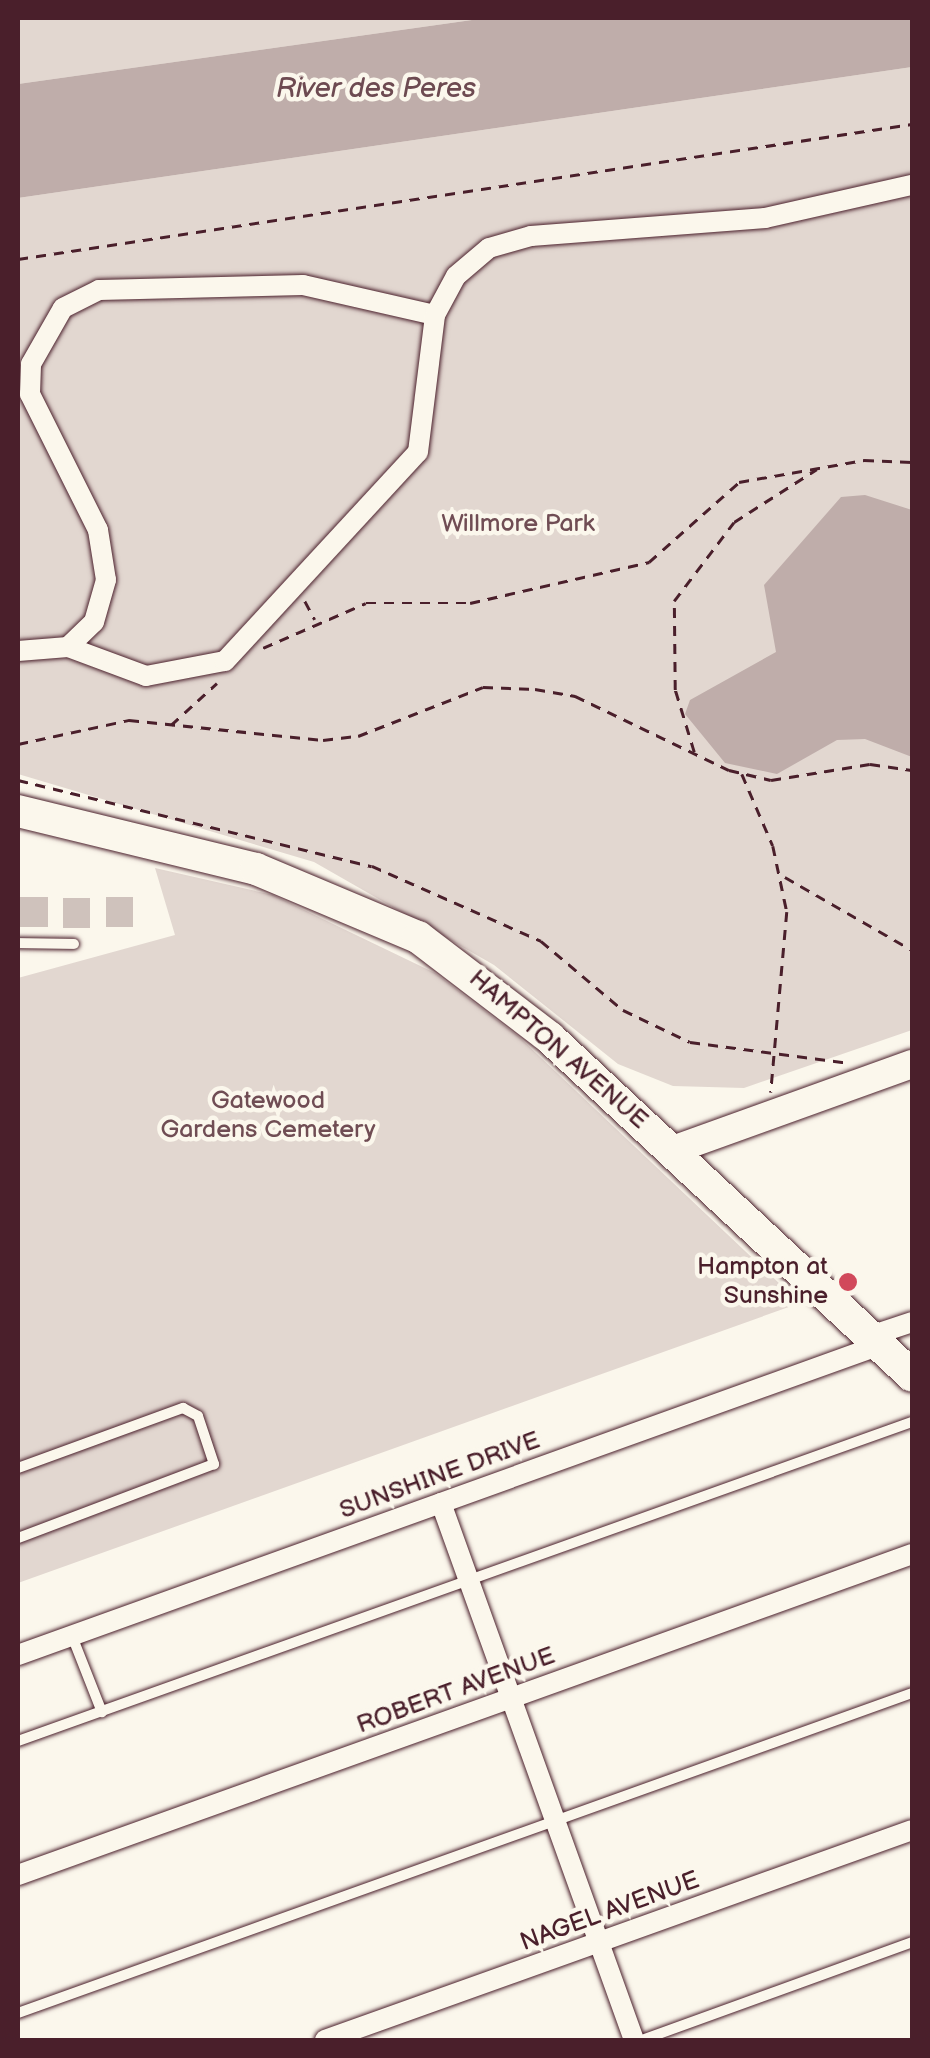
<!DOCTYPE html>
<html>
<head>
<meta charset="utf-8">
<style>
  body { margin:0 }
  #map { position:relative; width:930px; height:2058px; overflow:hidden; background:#fbf7ec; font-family:"Balsamiq Sans",sans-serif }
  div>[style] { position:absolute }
  .green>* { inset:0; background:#e2d7d0 }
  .water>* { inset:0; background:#bfadaa }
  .building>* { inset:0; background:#cfc2bc; transform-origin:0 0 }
  .path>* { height:2.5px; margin-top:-1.25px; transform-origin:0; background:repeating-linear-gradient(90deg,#4a1f2b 0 10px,transparent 0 18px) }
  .roads { filter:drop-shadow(0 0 2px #4a1f2b) drop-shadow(0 0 2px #4a1f2b) }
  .lane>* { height:10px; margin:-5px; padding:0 5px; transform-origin:5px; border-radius:5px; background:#fbf7ec }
  .street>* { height:20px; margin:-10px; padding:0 10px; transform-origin:10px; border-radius:10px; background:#fbf7ec }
  .secondary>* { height:28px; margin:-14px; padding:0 14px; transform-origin:14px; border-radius:14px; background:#fbf7ec }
  .primary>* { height:32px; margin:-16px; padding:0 16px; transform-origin:16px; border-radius:16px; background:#fbf7ec }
  .dots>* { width:28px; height:28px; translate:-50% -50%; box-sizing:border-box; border:5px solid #fbf7ec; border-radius:50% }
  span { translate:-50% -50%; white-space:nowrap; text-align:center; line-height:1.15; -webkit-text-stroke:9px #fbf7ec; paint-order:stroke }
  .park-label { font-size:25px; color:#704d54 }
  .street-label { font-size:25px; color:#4a1f2b }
  .poi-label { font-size:25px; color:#4a1f2b }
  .right { translate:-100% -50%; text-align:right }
  .water-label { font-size:28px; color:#6d4a51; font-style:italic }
  .frame { position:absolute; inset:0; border:20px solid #4a1f2b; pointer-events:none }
</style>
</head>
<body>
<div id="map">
  <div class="green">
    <i style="clip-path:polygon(18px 18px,486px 18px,18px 84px)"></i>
    <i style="clip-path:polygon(912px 67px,912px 1030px,744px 1088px,673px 1086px,618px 1064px,494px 965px,314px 862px,18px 774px,18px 198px)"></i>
    <i style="clip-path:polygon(155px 868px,273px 895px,435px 973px,518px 1036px,800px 1303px,18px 1583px,18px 978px,175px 935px)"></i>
  </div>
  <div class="water">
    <i style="clip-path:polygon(486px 18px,912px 18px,912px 67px,18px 198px,18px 84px)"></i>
    <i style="clip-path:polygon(865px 495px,912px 510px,912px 757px,865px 739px,837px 740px,777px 774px,725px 763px,685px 714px,690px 700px,776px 652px,764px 585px,841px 497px)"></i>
  </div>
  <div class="building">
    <i style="left:20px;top:897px;width:28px;height:30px"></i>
    <i style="left:106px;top:897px;width:27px;height:30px"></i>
    <i style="left:63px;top:898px;width:27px;height:30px"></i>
  </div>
  <div class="path">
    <i style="left:18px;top:259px;width:904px;rotate:-8.59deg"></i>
    <i style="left:305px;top:601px;width:21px;rotate:62deg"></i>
    <i style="left:263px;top:648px;width:112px;rotate:-23.6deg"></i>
    <i style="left:366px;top:603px;width:104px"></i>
    <i style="left:470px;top:603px;width:184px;rotate:-12.9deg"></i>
    <i style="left:649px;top:562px;width:120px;rotate:-41.6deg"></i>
    <i style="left:739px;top:482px;width:127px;rotate:-10deg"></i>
    <i style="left:864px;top:460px;width:48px;rotate:2.4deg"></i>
    <i style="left:171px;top:725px;width:62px;rotate:-42.4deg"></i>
    <i style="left:18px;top:744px;width:114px;rotate:-12.2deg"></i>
    <i style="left:129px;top:720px;width:195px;rotate:5.9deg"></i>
    <i style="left:323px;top:740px;width:35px;rotate:-7deg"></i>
    <i style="left:358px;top:736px;width:134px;rotate:-21.4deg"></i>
    <i style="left:483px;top:687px;width:52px;rotate:2.2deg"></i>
    <i style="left:535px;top:689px;width:41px;rotate:9.9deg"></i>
    <i style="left:575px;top:696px;width:171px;rotate:25.7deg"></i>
    <i style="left:729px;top:770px;width:43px;rotate:13.4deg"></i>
    <i style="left:771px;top:780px;width:100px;rotate:-9.2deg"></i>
    <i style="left:870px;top:764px;width:42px;rotate:8.1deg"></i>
    <i style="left:694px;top:752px;width:65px;rotate:-107deg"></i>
    <i style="left:675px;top:690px;width:89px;rotate:-90.6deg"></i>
    <i style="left:674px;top:601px;width:99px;rotate:-52.8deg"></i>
    <i style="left:734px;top:522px;width:98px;rotate:-32.6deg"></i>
    <i style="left:742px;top:774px;width:78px;rotate:66.7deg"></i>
    <i style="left:773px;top:846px;width:67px;rotate:78deg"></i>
    <i style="left:787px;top:912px;width:181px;rotate:95.1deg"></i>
    <i style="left:18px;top:780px;width:364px;rotate:13.7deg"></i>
    <i style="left:372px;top:866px;width:185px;rotate:23.9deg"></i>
    <i style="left:541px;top:941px;width:107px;rotate:40.1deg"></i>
    <i style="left:623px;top:1010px;width:74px;rotate:25.5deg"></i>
    <i style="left:690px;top:1042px;width:161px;rotate:7.5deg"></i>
    <i style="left:785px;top:877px;width:146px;rotate:29.9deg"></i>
  </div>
  <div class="roads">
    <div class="lane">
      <i style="left:18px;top:943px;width:56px;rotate:1deg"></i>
      <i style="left:18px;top:1468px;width:176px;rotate:-20deg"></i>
      <i style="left:183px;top:1408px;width:17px;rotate:28deg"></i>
      <i style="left:198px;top:1416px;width:51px;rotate:71.6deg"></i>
      <i style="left:214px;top:1464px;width:210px;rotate:159.3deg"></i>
      <i style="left:72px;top:1636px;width:82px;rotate:68.5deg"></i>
      <i style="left:18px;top:1741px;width:949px;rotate:-19.64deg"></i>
      <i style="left:18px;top:2013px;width:950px;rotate:-19.69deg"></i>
      <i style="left:642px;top:2040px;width:287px;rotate:-19.9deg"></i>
    </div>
    <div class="street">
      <i style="left:68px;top:647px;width:36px;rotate:-44deg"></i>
      <i style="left:94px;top:622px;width:44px;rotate:-74.1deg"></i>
      <i style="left:106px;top:580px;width:51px;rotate:-99.1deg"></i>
      <i style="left:98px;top:530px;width:152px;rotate:-116.6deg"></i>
      <i style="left:30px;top:394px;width:30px;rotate:-88deg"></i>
      <i style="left:31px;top:364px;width:64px;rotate:-60.3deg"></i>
      <i style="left:63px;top:308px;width:40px;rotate:-26.6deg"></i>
      <i style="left:99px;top:290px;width:204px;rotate:-1.4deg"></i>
      <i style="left:303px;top:285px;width:135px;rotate:12.8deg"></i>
      <i style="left:435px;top:315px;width:44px;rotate:-61.7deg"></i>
      <i style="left:456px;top:276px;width:43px;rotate:-40.3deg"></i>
      <i style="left:489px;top:248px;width:44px;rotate:-15.9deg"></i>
      <i style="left:531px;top:236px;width:235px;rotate:-4.4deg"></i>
      <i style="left:765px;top:218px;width:151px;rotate:-12.7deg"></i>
      <i style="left:18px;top:651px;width:50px;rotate:-4.6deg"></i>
      <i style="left:68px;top:647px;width:83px;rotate:20.4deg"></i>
      <i style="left:146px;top:676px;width:80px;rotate:-10.8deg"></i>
      <i style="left:225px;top:661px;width:284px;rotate:-47.3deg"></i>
      <i style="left:418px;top:452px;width:138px;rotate:-82.9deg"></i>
      <i style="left:870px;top:1336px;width:44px;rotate:-18.4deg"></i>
      <i style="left:441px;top:1503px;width:571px;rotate:70.23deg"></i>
      <i style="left:18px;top:1655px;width:916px;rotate:-19.78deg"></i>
      <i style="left:18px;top:1875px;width:950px;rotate:-19.75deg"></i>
      <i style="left:325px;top:2040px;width:623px;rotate:-19.68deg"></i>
    </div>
    <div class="secondary">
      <i style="left:673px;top:1150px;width:254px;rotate:-19.8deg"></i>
    </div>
    <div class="primary">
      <i style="left:18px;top:811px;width:245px;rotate:13.7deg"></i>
      <i style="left:256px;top:869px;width:176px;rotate:22.8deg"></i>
      <i style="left:418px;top:937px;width:166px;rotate:37.4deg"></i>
      <i style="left:550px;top:1038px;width:495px;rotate:43deg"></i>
    </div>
  </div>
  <div class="dots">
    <i style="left:848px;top:1282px;background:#d1495b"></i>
  </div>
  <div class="park-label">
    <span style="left:518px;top:524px">Willmore Park</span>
    <span style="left:268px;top:1116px">Gatewood<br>Gardens Cemetery</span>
  </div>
  <div class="street-label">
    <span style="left:558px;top:1050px;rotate:41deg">HAMPTON AVENUE</span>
    <span style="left:440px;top:1476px;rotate:-20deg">SUNSHINE DRIVE</span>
    <span style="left:456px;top:1691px;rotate:-20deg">ROBERT AVENUE</span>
    <span style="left:610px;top:1912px;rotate:-20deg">NAGEL AVENUE</span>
  </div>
  <div class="poi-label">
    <span class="right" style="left:828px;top:1282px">Hampton at<br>Sunshine</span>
  </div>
  <div class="water-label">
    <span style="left:376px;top:89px">River des Peres</span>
  </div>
  <div class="frame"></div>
</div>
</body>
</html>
